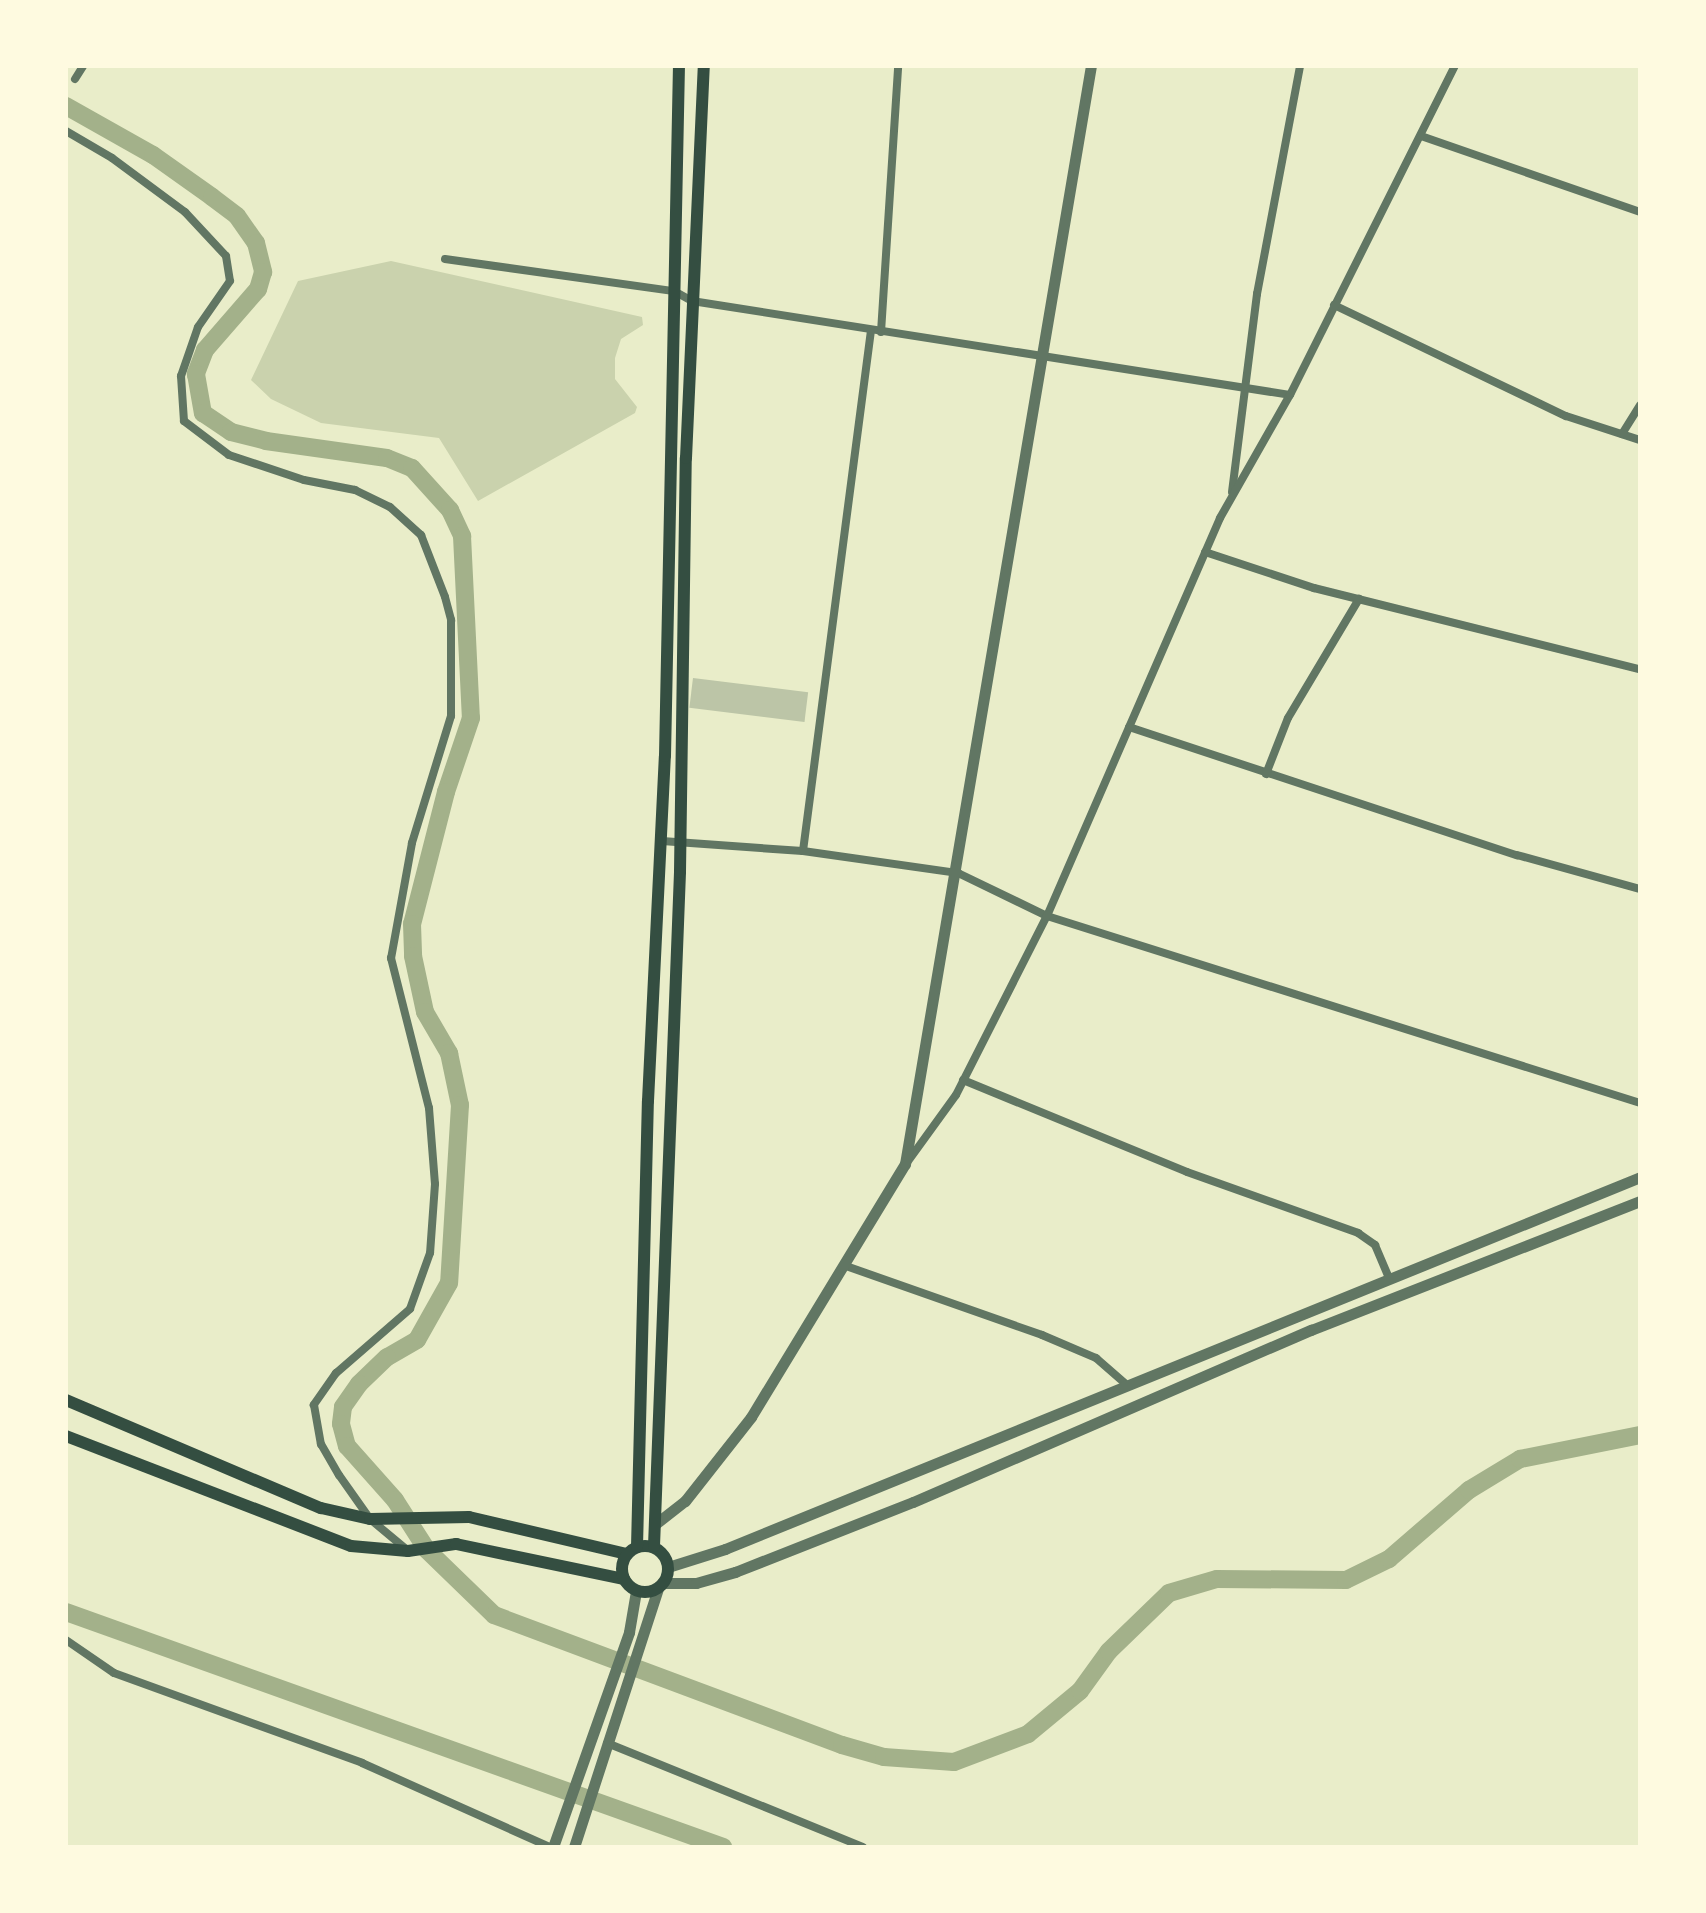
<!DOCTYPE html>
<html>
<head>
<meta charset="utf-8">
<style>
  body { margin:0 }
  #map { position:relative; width:1706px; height:1913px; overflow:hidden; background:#e9edc9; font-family:Rubik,sans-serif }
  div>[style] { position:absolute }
  .green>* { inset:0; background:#cad2ad }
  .canal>* { height:18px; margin:-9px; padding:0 9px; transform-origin:9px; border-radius:9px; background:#a3b18a }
  .building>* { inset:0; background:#bcc5a7; transform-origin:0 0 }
  .minor>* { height:8px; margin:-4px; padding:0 4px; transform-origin:4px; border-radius:4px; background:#617663 }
  .tertiary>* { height:11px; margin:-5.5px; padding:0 5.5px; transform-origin:5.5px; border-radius:5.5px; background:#617663 }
  .secondary>* { height:12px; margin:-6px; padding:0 6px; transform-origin:6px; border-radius:6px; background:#344e41 }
  .secondary>.ring { margin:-6px; padding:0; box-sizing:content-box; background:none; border:12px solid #344e41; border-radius:50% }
  span { translate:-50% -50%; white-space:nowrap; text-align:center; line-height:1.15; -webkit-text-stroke:7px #fefae0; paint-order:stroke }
  .frame { position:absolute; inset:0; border:68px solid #fefae0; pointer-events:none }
</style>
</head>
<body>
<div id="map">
  <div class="green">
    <i style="clip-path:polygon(391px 261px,642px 317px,643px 325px,621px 339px,615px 358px,615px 379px,637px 407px,635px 413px,478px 501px,439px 438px,321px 423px,271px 399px,251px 380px,298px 281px)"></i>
  </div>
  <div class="canal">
    <i style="left:66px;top:106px;width:100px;rotate:29.4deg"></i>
    <i style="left:153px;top:155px;width:72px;rotate:35.4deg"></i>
    <i style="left:212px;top:197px;width:31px;rotate:37deg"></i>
    <i style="left:237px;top:216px;width:33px;rotate:55deg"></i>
    <i style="left:256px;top:243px;width:30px;rotate:76deg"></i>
    <i style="left:263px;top:272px;width:18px;rotate:106deg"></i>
    <i style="left:258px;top:289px;width:81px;rotate:131deg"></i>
    <i style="left:205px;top:350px;width:26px;rotate:111deg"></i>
    <i style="left:196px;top:374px;width:40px;rotate:80deg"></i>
    <i style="left:203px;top:413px;width:34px;rotate:34deg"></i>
    <i style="left:231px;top:432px;width:36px;rotate:14deg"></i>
    <i style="left:266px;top:441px;width:122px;rotate:8deg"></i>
    <i style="left:387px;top:458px;width:27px;rotate:22deg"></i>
    <i style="left:412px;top:468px;width:57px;rotate:47.9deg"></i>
    <i style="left:450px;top:510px;width:29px;rotate:65deg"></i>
    <i style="left:462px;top:536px;width:182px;rotate:87.2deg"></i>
    <i style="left:471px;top:718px;width:78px;rotate:108.7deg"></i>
    <i style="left:446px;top:792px;width:136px;rotate:104.4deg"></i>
    <i style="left:412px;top:924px;width:32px;rotate:88deg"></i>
    <i style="left:413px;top:956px;width:57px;rotate:77.9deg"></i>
    <i style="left:425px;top:1012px;width:48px;rotate:59.7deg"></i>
    <i style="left:449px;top:1053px;width:53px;rotate:78.1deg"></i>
    <i style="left:460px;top:1105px;width:178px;rotate:93.5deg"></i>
    <i style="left:449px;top:1283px;width:65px;rotate:119.3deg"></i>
    <i style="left:417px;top:1340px;width:34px;rotate:150deg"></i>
    <i style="left:387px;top:1357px;width:39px;rotate:136deg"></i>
    <i style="left:359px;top:1384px;width:28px;rotate:125deg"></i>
    <i style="left:343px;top:1407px;width:17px;rotate:97deg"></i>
    <i style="left:341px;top:1424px;width:23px;rotate:75deg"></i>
    <i style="left:347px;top:1446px;width:72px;rotate:48.4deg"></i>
    <i style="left:395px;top:1500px;width:59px;rotate:57.4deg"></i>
    <i style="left:427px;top:1550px;width:93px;rotate:44.1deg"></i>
    <i style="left:494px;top:1615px;width:371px;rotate:20.5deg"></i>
    <i style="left:842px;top:1745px;width:44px;rotate:15.9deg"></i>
    <i style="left:884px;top:1757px;width:70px;rotate:4.1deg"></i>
    <i style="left:954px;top:1762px;width:79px;rotate:-20.7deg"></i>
    <i style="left:1028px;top:1734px;width:67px;rotate:-39.6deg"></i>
    <i style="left:1080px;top:1691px;width:49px;rotate:-54.1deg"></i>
    <i style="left:1109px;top:1651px;width:83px;rotate:-44deg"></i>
    <i style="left:1169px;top:1593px;width:50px;rotate:-16.3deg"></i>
    <i style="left:1217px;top:1579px;width:129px;rotate:0.4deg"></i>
    <i style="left:1346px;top:1580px;width:48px;rotate:-26deg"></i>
    <i style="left:1389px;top:1559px;width:106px;rotate:-40.8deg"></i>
    <i style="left:1469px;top:1490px;width:60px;rotate:-31.3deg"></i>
    <i style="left:1520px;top:1459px;width:122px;rotate:-11.3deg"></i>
    <i style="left:66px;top:1612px;width:698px;rotate:19.68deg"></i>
  </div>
  <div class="building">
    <i style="left:693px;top:678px;width:116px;height:30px;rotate:7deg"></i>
  </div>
  <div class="minor">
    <i style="left:75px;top:79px;width:15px;rotate:-58deg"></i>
    <i style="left:66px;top:131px;width:53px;rotate:30.4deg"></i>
    <i style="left:112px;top:158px;width:91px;rotate:36.5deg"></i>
    <i style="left:185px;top:212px;width:60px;rotate:47deg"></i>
    <i style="left:226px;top:256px;width:25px;rotate:81deg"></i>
    <i style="left:230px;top:281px;width:56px;rotate:124.8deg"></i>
    <i style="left:198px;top:327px;width:52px;rotate:109.1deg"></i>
    <i style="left:181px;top:376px;width:45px;rotate:86.2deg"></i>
    <i style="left:184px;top:421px;width:56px;rotate:37.1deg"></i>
    <i style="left:229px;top:455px;width:79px;rotate:18.4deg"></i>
    <i style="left:304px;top:480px;width:52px;rotate:11.1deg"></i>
    <i style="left:355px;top:490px;width:39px;rotate:26deg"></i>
    <i style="left:390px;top:507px;width:42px;rotate:42.1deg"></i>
    <i style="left:421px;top:535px;width:66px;rotate:68.8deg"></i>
    <i style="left:445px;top:597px;width:24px;rotate:75deg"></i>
    <i style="left:451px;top:620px;width:96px;rotate:90deg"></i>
    <i style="left:451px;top:716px;width:133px;rotate:107.1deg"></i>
    <i style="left:412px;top:843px;width:117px;rotate:100.3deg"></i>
    <i style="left:391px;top:958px;width:155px;rotate:75.8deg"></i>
    <i style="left:429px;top:1108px;width:76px;rotate:85.5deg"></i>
    <i style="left:435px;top:1184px;width:69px;rotate:94.1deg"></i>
    <i style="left:430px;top:1253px;width:59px;rotate:109.7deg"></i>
    <i style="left:410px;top:1309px;width:98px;rotate:139.1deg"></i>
    <i style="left:336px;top:1373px;width:39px;rotate:125deg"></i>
    <i style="left:314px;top:1405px;width:40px;rotate:80deg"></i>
    <i style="left:321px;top:1444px;width:36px;rotate:60deg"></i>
    <i style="left:339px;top:1475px;width:54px;rotate:54.8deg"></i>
    <i style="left:370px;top:1519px;width:47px;rotate:39.8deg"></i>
    <i style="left:1421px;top:136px;width:232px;rotate:19.1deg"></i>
    <i style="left:445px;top:259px;width:231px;rotate:8deg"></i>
    <i style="left:674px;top:291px;width:21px;rotate:29deg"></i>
    <i style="left:692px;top:301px;width:605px;rotate:8.93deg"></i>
    <i style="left:1334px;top:305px;width:257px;rotate:25.6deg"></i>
    <i style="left:1566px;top:416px;width:78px;rotate:18deg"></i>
    <i style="left:881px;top:332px;width:267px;rotate:-86.3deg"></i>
    <i style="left:1622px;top:434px;width:34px;rotate:-58deg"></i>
    <i style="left:1232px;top:492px;width:200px;rotate:-82.8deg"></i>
    <i style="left:1257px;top:294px;width:232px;rotate:-79.3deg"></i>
    <i style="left:1205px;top:552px;width:115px;rotate:18.3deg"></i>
    <i style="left:1314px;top:588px;width:336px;rotate:14deg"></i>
    <i style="left:1129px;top:727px;width:409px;rotate:18.3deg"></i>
    <i style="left:1517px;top:855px;width:128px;rotate:15.5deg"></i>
    <i style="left:1266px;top:774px;width:60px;rotate:-68.6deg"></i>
    <i style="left:1288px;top:718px;width:139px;rotate:-59.2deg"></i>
    <i style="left:662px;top:841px;width:141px;rotate:4.1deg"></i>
    <i style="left:803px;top:851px;width:157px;rotate:8.1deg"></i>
    <i style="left:958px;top:873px;width:99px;rotate:25.8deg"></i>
    <i style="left:1047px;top:916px;width:622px;rotate:17.5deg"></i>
    <i style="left:803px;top:851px;width:525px;rotate:-82.56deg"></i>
    <i style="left:963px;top:1080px;width:242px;rotate:22.3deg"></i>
    <i style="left:1187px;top:1172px;width:182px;rotate:19.6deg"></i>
    <i style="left:1358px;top:1233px;width:21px;rotate:35deg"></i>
    <i style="left:1375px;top:1245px;width:36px;rotate:67deg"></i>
    <i style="left:906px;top:1164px;width:85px;rotate:-54.1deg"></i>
    <i style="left:956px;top:1095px;width:201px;rotate:-63.1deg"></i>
    <i style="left:1047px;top:916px;width:434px;rotate:-66.5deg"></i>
    <i style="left:1220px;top:518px;width:142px;rotate:-60.4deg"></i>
    <i style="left:1290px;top:395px;width:368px;rotate:-63.4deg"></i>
    <i style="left:846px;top:1266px;width:208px;rotate:19.4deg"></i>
    <i style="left:1042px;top:1335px;width:59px;rotate:23.1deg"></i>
    <i style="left:1096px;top:1358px;width:38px;rotate:41deg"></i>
    <i style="left:66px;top:1640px;width:58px;rotate:34.5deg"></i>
    <i style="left:114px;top:1673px;width:264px;rotate:19.9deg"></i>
    <i style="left:362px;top:1763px;width:206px;rotate:24.1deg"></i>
    <i style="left:607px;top:1743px;width:276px;rotate:22.1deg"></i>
  </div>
  <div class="tertiary">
    <i style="left:654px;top:1525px;width:39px;rotate:-38deg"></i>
    <i style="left:685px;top:1501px;width:107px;rotate:-51.8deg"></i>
    <i style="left:751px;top:1417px;width:296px;rotate:-58.7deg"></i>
    <i style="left:905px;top:1164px;width:1114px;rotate:-80.39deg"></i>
    <i style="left:668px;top:1567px;width:60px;rotate:-17.5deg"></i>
    <i style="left:725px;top:1549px;width:988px;rotate:-22.12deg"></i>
    <i style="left:664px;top:1583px;width:32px"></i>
    <i style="left:696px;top:1583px;width:41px;rotate:-15.8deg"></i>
    <i style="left:735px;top:1572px;width:191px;rotate:-21.5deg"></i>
    <i style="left:913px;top:1502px;width:434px;rotate:-23.4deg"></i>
    <i style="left:1311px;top:1330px;width:353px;rotate:-21.4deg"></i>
    <i style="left:553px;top:1847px;width:228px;rotate:-70.5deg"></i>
    <i style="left:629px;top:1632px;width:42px;rotate:-80.3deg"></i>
    <i style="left:574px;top:1847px;width:271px;rotate:-72deg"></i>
  </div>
  <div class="secondary">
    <i style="left:66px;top:1400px;width:277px;rotate:23deg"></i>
    <i style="left:321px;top:1508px;width:50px;rotate:12.7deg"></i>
    <i style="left:370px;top:1519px;width:99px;rotate:-1.2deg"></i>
    <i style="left:469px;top:1517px;width:162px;rotate:13.2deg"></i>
    <i style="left:66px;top:1436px;width:305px;rotate:21.1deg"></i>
    <i style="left:351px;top:1546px;width:57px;rotate:5deg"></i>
    <i style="left:408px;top:1551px;width:49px;rotate:-8.3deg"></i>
    <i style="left:456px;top:1544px;width:172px;rotate:11.8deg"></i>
    <i class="ring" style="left:622px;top:1546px;width:34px;height:34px"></i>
    <i style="left:654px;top:1546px;width:675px;rotate:-87.79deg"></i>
    <i style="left:680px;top:872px;width:414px;rotate:-89.2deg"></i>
    <i style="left:686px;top:458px;width:392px;rotate:-87.4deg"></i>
    <i style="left:637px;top:1547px;width:446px;rotate:-88.6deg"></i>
    <i style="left:648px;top:1101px;width:345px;rotate:-87.2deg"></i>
    <i style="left:665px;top:756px;width:690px;rotate:-88.84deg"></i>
  </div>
  <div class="frame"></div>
</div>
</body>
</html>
